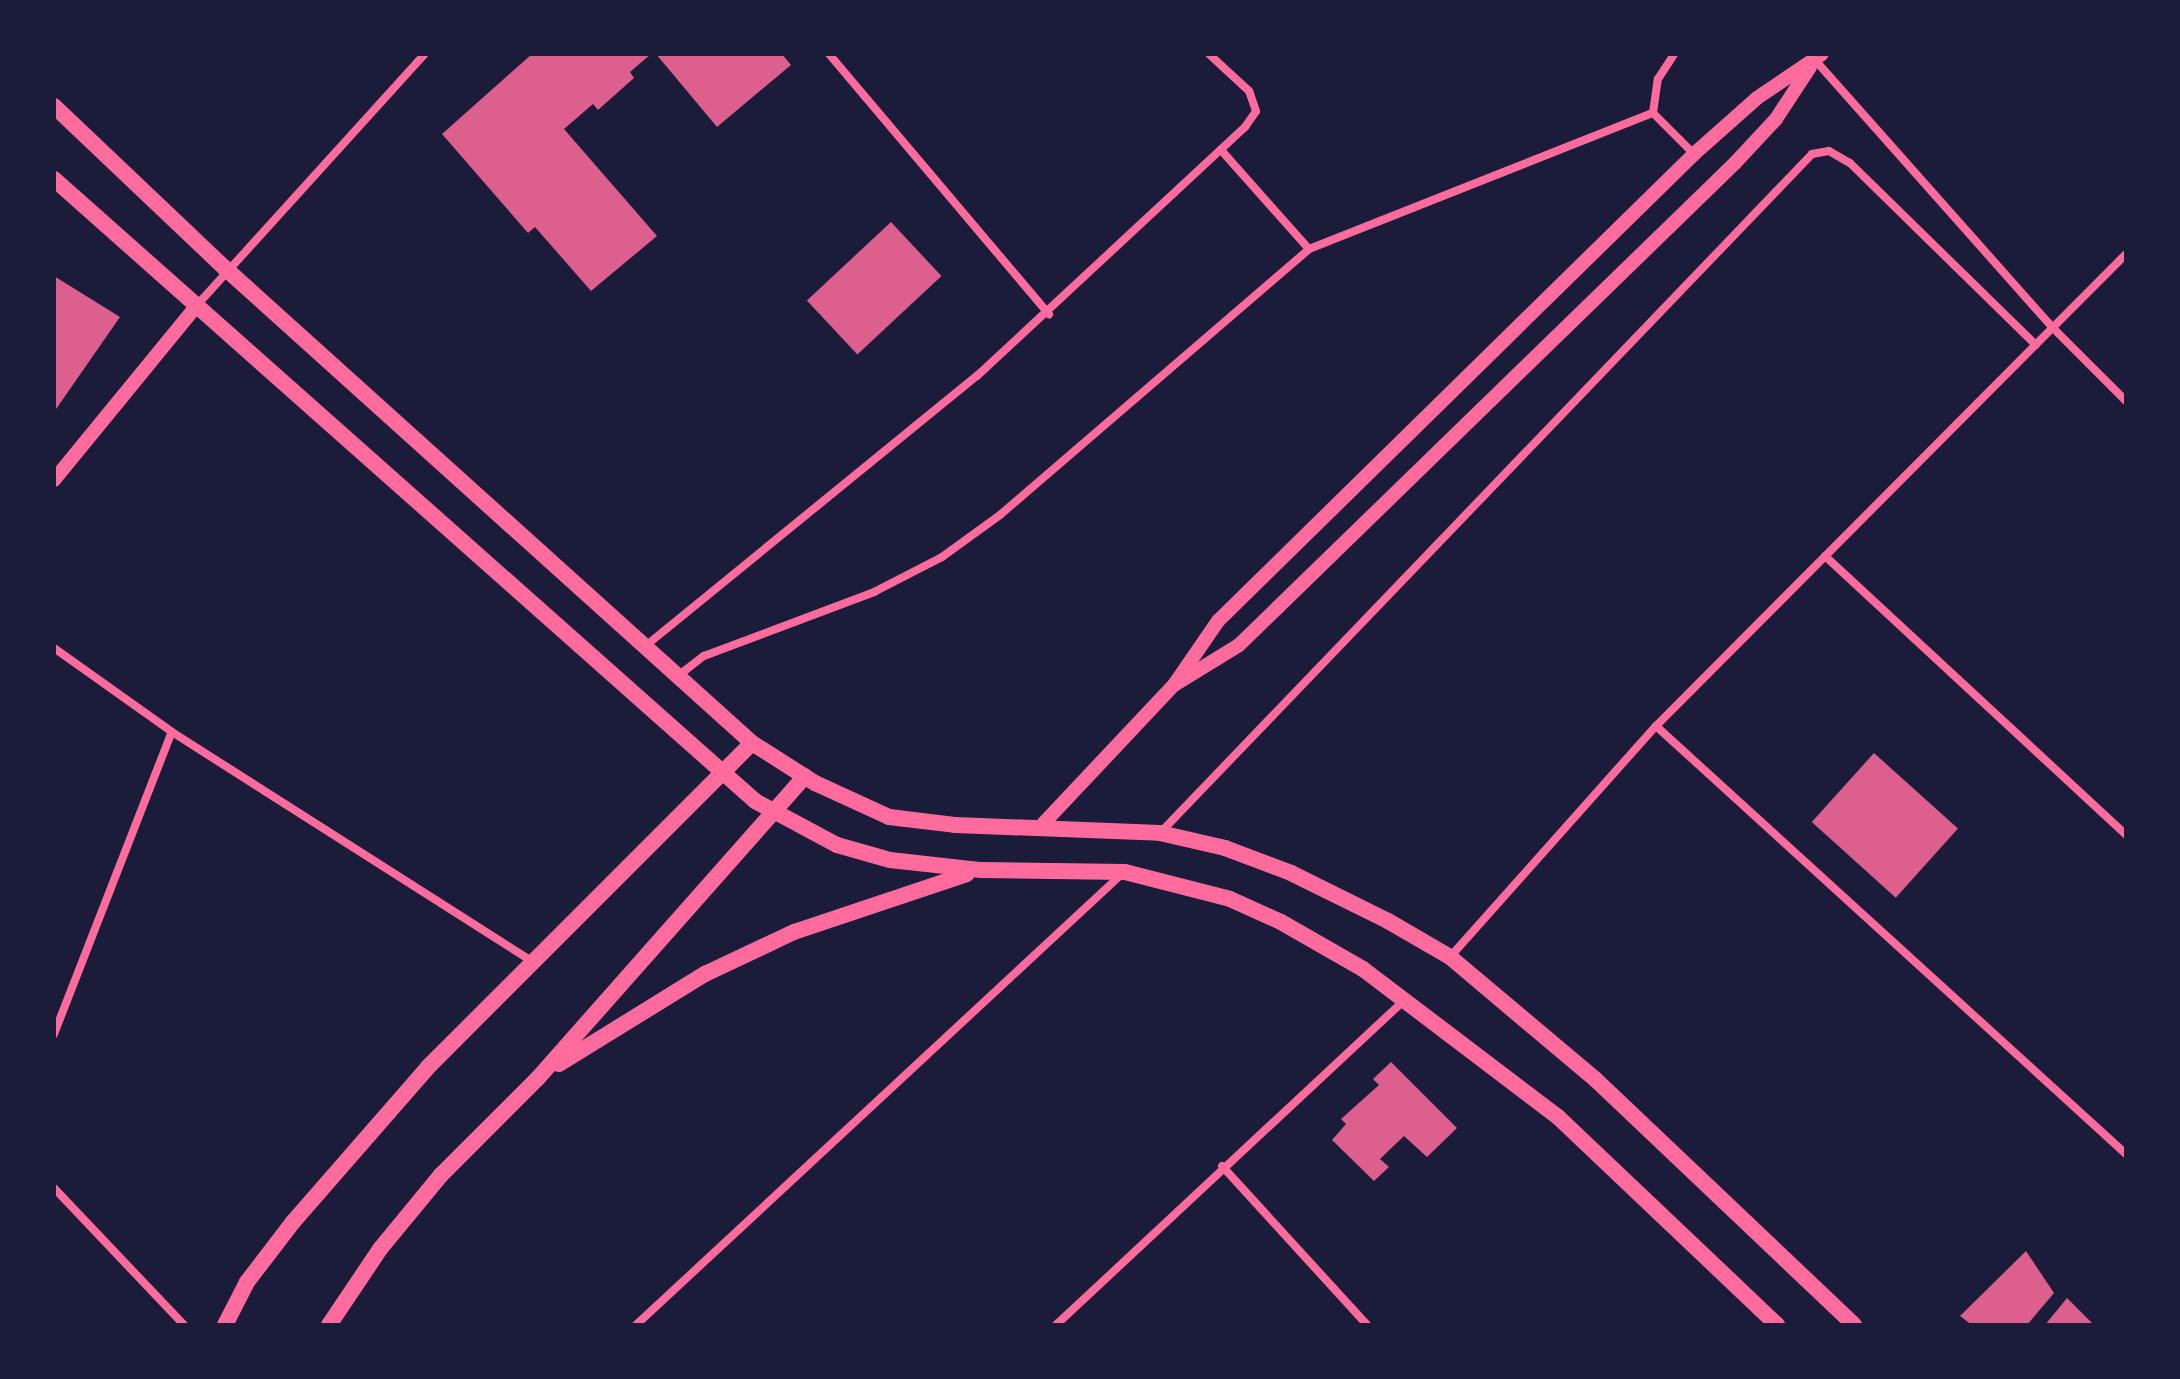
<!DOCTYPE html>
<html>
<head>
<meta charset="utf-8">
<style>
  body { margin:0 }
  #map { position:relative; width:2180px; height:1379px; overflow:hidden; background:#1b1b3a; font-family:"Archivo Narrow",sans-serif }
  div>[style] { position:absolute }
  .building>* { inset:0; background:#dd5f8e; transform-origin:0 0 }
  .minor>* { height:8px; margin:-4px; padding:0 4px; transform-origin:4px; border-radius:4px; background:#ff6b9d }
  .tertiary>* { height:14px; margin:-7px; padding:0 7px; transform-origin:7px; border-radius:7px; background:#ff6b9d }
  .secondary>* { height:16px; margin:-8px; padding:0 8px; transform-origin:8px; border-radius:8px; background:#ff6b9d }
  span { translate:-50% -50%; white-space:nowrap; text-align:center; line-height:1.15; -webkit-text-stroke:6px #1b1b3a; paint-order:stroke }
  .frame { position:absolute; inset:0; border:56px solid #1b1b3a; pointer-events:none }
</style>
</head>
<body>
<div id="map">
  <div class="building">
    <i style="clip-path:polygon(532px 54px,651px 54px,630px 72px,634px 78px,598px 110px,593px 104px,564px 129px,657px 236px,591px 291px,535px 227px,528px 233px,442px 134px)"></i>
    <i style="clip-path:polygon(656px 54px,782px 54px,791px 65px,717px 127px)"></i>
    <i style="left:891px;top:222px;width:74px;height:115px;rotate:47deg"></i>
    <i style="clip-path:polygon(54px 276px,120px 317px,54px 412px)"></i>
    <i style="left:1874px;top:753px;width:113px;height:93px;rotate:42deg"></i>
    <i style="clip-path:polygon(1391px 1062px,1457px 1128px,1427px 1157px,1404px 1136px,1380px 1159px,1389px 1167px,1374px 1181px,1332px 1140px,1346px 1124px,1341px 1119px,1379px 1085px,1373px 1079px)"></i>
    <i style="clip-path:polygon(2026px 1251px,2054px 1293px,2027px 1325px,1972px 1325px,1960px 1316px)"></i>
    <i style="clip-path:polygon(2067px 1298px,2094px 1325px,2045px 1325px)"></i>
  </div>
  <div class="minor">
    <i style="left:829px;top:54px;width:341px;rotate:49.8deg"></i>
    <i style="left:1815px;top:60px;width:358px;rotate:48.4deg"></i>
    <i style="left:2053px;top:328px;width:103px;rotate:45deg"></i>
    <i style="left:1653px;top:113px;width:34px;rotate:-82deg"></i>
    <i style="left:1658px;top:79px;width:30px;rotate:-57deg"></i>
    <i style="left:1221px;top:150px;width:132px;rotate:48.4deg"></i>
    <i style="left:198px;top:304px;width:338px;rotate:-47.8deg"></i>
    <i style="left:1825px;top:556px;width:410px;rotate:42.8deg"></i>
    <i style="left:54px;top:648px;width:145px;rotate:35.4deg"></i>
    <i style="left:172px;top:732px;width:428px;rotate:32.5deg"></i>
    <i style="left:643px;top:648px;width:431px;rotate:-39.2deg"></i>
    <i style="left:977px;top:376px;width:366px;rotate:-42.9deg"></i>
    <i style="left:1245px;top:127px;width:19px;rotate:-55deg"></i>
    <i style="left:1256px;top:111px;width:21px;rotate:-109deg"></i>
    <i style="left:1249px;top:91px;width:54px;rotate:-137.2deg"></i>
    <i style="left:678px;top:676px;width:33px;rotate:-38deg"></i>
    <i style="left:704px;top:656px;width:182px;rotate:-20.6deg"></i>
    <i style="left:874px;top:592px;width:76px;rotate:-27.2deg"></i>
    <i style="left:942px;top:557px;width:72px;rotate:-35.9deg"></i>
    <i style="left:1000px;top:515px;width:408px;rotate:-40.7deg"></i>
    <i style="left:1309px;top:249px;width:370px;rotate:-21.6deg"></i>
    <i style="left:1653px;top:113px;width:58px;rotate:45deg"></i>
    <i style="left:1656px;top:726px;width:636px;rotate:42.32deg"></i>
    <i style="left:1160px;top:833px;width:941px;rotate:-46.16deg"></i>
    <i style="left:1812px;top:154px;width:17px;rotate:-10deg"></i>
    <i style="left:1829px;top:151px;width:24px;rotate:30deg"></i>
    <i style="left:1850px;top:163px;width:260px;rotate:44.4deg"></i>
    <i style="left:1450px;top:957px;width:310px;rotate:-48.3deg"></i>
    <i style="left:1656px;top:726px;width:666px;rotate:-45.12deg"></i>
    <i style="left:54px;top:1034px;width:324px;rotate:-68.7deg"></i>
    <i style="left:1222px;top:1166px;width:215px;rotate:47.6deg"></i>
    <i style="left:54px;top:1188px;width:189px;rotate:46.5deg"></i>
    <i style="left:636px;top:1325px;width:666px;rotate:-42.87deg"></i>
    <i style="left:1056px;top:1325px;width:475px;rotate:-43deg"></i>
  </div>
  <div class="tertiary">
    <i style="left:54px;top:480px;width:227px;rotate:-50.7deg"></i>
    <i style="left:1174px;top:685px;width:76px;rotate:-31.6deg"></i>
    <i style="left:1239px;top:645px;width:692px;rotate:-44.18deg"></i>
    <i style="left:1735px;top:163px;width:60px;rotate:-47deg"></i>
    <i style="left:1776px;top:119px;width:62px;rotate:-56.8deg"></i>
    <i style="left:1041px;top:826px;width:194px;rotate:-46.7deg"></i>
    <i style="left:1174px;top:685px;width:78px;rotate:-55.5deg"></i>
    <i style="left:1218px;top:621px;width:667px;rotate:-44.45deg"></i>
    <i style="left:1694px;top:154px;width:84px;rotate:-41.6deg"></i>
    <i style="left:1757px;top:98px;width:78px;rotate:-34.1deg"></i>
  </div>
  <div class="secondary">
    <i style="left:54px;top:106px;width:237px;rotate:43.5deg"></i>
    <i style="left:226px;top:269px;width:708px;rotate:42.02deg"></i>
    <i style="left:752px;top:743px;width:75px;rotate:32.4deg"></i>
    <i style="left:815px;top:783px;width:81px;rotate:24.7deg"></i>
    <i style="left:889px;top:817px;width:66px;rotate:6.9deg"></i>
    <i style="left:955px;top:825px;width:205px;rotate:2.2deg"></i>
    <i style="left:1160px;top:833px;width:67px;rotate:13deg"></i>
    <i style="left:1225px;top:848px;width:71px;rotate:20.7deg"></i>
    <i style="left:1291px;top:873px;width:108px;rotate:26.3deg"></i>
    <i style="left:1388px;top:921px;width:72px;rotate:30.1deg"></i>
    <i style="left:1450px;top:957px;width:189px;rotate:40.1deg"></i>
    <i style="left:1595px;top:1079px;width:357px;rotate:43.5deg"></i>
    <i style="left:54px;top:179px;width:937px;rotate:41.58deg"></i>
    <i style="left:755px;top:801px;width:93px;rotate:28.2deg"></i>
    <i style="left:837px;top:845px;width:55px;rotate:15.8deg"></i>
    <i style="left:890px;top:860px;width:92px;rotate:6.3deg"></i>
    <i style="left:981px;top:870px;width:144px;rotate:0.8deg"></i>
    <i style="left:1125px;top:872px;width:108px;rotate:14.4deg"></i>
    <i style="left:1230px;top:899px;width:56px;rotate:24.3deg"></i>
    <i style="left:1281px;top:922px;width:95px;rotate:29.8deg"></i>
    <i style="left:1363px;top:969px;width:245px;rotate:37.2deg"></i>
    <i style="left:1558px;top:1117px;width:302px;rotate:43.5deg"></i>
    <i style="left:559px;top:1064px;width:172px;rotate:-31.7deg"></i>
    <i style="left:705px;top:974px;width:98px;rotate:-25.3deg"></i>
    <i style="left:794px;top:932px;width:182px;rotate:-18.5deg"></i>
    <i style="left:225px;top:1325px;width:48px;rotate:-62.9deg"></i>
    <i style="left:247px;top:1282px;width:76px;rotate:-52.5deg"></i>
    <i style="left:293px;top:1222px;width:206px;rotate:-48.9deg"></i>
    <i style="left:428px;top:1067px;width:458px;rotate:-45deg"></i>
    <i style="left:329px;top:1325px;width:92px;rotate:-56.1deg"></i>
    <i style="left:380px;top:1249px;width:96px;rotate:-50.5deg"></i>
    <i style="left:441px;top:1175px;width:137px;rotate:-45deg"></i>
    <i style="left:538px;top:1078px;width:403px;rotate:-48.5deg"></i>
  </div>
  <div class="frame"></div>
</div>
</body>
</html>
